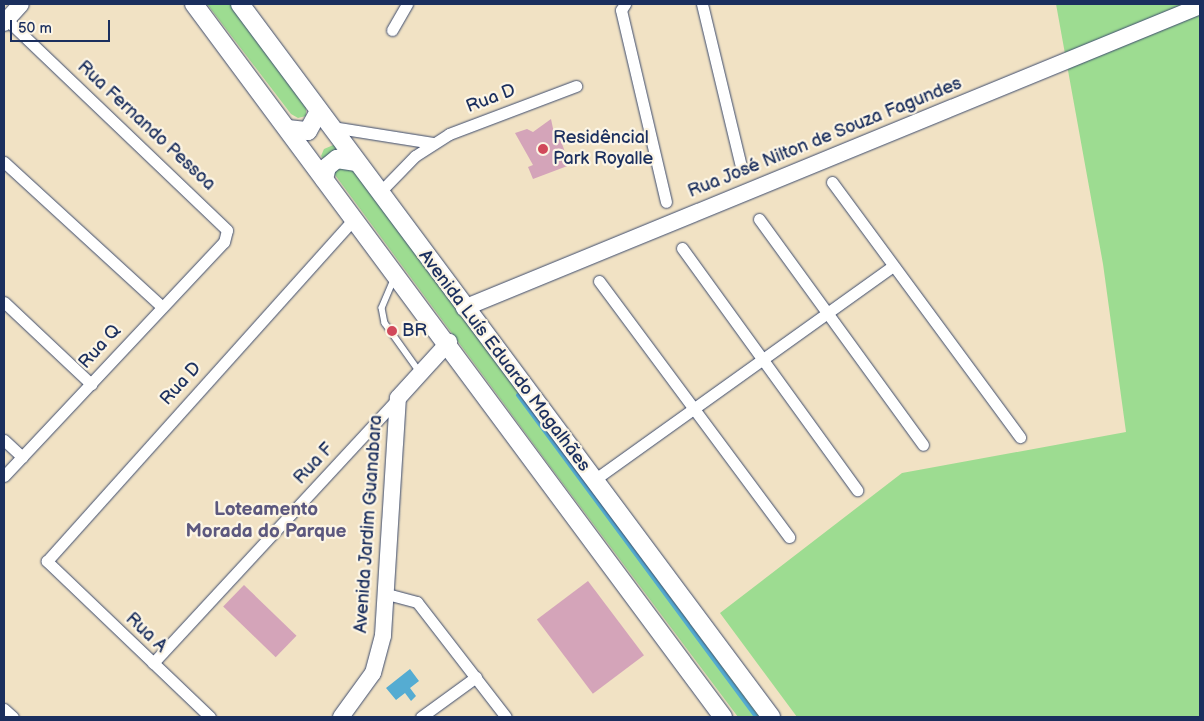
<!DOCTYPE html>
<html>
<head>
<meta charset="utf-8">
<style>
  body { margin:0 }
  #map { position:relative; width:1204px; height:721px; overflow:hidden; background:#f1e2c4; font-family:"Balsamiq Sans",sans-serif }
  div>[style] { position:absolute }
  .green>* { inset:0; background:#9ddc91 }
  .water>* { inset:0; background:#55acd2 }
  .stream>* { height:4px; margin:-2px; padding:0 2px; transform-origin:2px; border-radius:2px; background:#55acd2 }
  .building>* { inset:0; background:#d4a4b9; transform-origin:0 0 }
  .roads { filter:drop-shadow(0 0 1px #3b4a6d) drop-shadow(0 0 1px #3b4a6d) }
  .lane>* { height:5.5px; margin:-2.75px; padding:0 2.75px; transform-origin:2.75px; border-radius:2.75px; background:#fff }
  .street>* { height:11px; margin:-5.5px; padding:0 5.5px; transform-origin:5.5px; border-radius:5.5px; background:#fff }
  .secondary>* { height:16px; margin:-8px; padding:0 8px; transform-origin:8px; border-radius:8px; background:#fff }
  .primary>* { height:18px; margin:-9px; padding:0 9px; transform-origin:9px; border-radius:9px; background:#fff }
  .dots>* { width:14px; height:14px; translate:-50% -50%; box-sizing:border-box; border:2px solid #fcf5e5; border-radius:50% }
  span { translate:-50% -50%; white-space:nowrap; text-align:center; line-height:1.15; -webkit-text-stroke:4.5px #fcf5e5; paint-order:stroke }
  .street-label { font-size:18px; color:#1b2f5e }
  .poi-label { font-size:18px; color:#1b2f5e }
  .left { translate:0 -50%; text-align:left }
  .neighbourhood-label { font-size:19px; color:#5c587e; font-weight:700 }
  .frame { position:absolute; inset:0; border:5px solid #1b2f5e; pointer-events:none }
  .scale { position:absolute; left:10px; top:20px; width:100px; height:22px; box-sizing:border-box; border:2px solid #1b2f5e; border-top:0; padding-left:6px; font-size:15px; line-height:18px; white-space:nowrap; color:#1b2f5e; -webkit-text-stroke:4px #fcf5e5; paint-order:stroke }
</style>
</head>
<body>
<div id="map">
  <div class="green">
    <i style="clip-path:polygon(207px 4px,234px 4px,306px 105px,306px 116px,298px 118px,291px 114px)"></i>
    <i style="clip-path:polygon(1056px 4px,1200px 4px,1200px 717px,797px 717px,720px 613px,902px 473px,1126px 432px,1103px 264px)"></i>
    <i style="clip-path:polygon(338px 143px,767px 717px,738px 717px,552px 469px,321px 156px,324px 149px)"></i>
  </div>
  <div class="water">
    <i style="clip-path:polygon(410px 669px,419px 681px,410px 688px,416px 696px,411px 701px,405px 693px,396px 700px,386px 688px)"></i>
  </div>
  <div class="stream">
    <i style="left:518px;top:395px;width:400px;rotate:53.5deg"></i>
  </div>
  <div class="building">
    <i style="clip-path:polygon(551px 119px,555px 138px,559px 136px,570px 165px,533px 179px,528px 167px,533px 165px,515px 133px,527px 129px,533px 132px)"></i>
    <i style="left:588px;top:581px;width:93px;height:64px;rotate:53deg"></i>
    <i style="left:244px;top:585px;width:73px;height:30px;rotate:44deg"></i>
  </div>
  <div class="roads">
    <div class="lane">
      <i style="left:394px;top:280px;width:30px;rotate:113deg"></i>
      <i style="left:382px;top:308px;width:15px;rotate:79deg"></i>
      <i style="left:385px;top:323px;width:60px;rotate:54.5deg"></i>
    </div>
    <div class="street">
      <i style="left:625px;top:4px;width:7px;rotate:124deg"></i>
      <i style="left:621px;top:10px;width:197px;rotate:76.8deg"></i>
      <i style="left:702px;top:4px;width:168px;rotate:76.5deg"></i>
      <i style="left:392px;top:30px;width:30px;rotate:-60deg"></i>
      <i style="left:332px;top:127px;width:102px;rotate:9deg"></i>
      <i style="left:4px;top:162px;width:213px;rotate:42.5deg"></i>
      <i style="left:832px;top:182px;width:317px;rotate:53.6deg"></i>
      <i style="left:378px;top:194px;width:53px;rotate:-45.8deg"></i>
      <i style="left:415px;top:156px;width:40px;rotate:-32.9deg"></i>
      <i style="left:449px;top:134px;width:136px;rotate:-20.7deg"></i>
      <i style="left:759px;top:219px;width:279px;rotate:54deg"></i>
      <i style="left:682px;top:248px;width:299px;rotate:54.1deg"></i>
      <i style="left:599px;top:281px;width:319px;rotate:53.4deg"></i>
      <i style="left:4px;top:302px;width:120px;rotate:43.3deg"></i>
      <i style="left:4px;top:440px;width:25px;rotate:43deg"></i>
      <i style="left:4px;top:476px;width:321px;rotate:-46.8deg"></i>
      <i style="left:224px;top:242px;width:12px;rotate:-76deg"></i>
      <i style="left:227px;top:230px;width:304px;rotate:-136.3deg"></i>
      <i style="left:594px;top:480px;width:366px;rotate:-35.6deg"></i>
      <i style="left:387px;top:594px;width:31px;rotate:15deg"></i>
      <i style="left:417px;top:602px;width:145px;rotate:52.3deg"></i>
      <i style="left:153px;top:663px;width:361px;rotate:-47.2deg"></i>
      <i style="left:4px;top:709px;width:12px;rotate:42deg"></i>
      <i style="left:210px;top:717px;width:226px;rotate:-136.3deg"></i>
      <i style="left:47px;top:561px;width:460px;rotate:-48.1deg"></i>
      <i style="left:421px;top:717px;width:68px;rotate:-36deg"></i>
    </div>
    <div class="secondary">
      <i style="left:4px;top:23px;width:25px;rotate:-48deg"></i>
      <i style="left:464px;top:308px;width:796px;rotate:-22.31deg"></i>
      <i style="left:341px;top:717px;width:54px;rotate:-54deg"></i>
      <i style="left:373px;top:673px;width:39px;rotate:-75deg"></i>
      <i style="left:383px;top:635px;width:237px;rotate:-86.4deg"></i>
      <i style="left:398px;top:398px;width:76px;rotate:-47.7deg"></i>
    </div>
    <div class="primary">
      <i style="left:194px;top:4px;width:888px;rotate:53.43deg"></i>
      <i style="left:240px;top:4px;width:889px;rotate:53.32deg"></i>
      <i style="left:288px;top:129px;width:20px;rotate:6deg"></i>
      <i style="left:308px;top:131px;width:23px;rotate:-61deg"></i>
      <i style="left:324px;top:179px;width:12px;rotate:-76deg"></i>
      <i style="left:327px;top:167px;width:13px;rotate:-39deg"></i>
      <i style="left:337px;top:159px;width:18px;rotate:9deg"></i>
    </div>
  </div>
  <div class="dots">
    <i style="left:543px;top:149px;background:#d1495b"></i>
    <i style="left:392px;top:331px;background:#d1495b"></i>
  </div>
  <div class="street-label">
    <span style="left:491px;top:99px;rotate:-21deg">Rua D</span>
    <span style="left:146px;top:126px;rotate:43deg">Rua Fernando Pessoa</span>
    <span style="left:825px;top:138px;rotate:-22deg">Rua José Nilton de Souza Fagundes</span>
    <span style="left:100px;top:347px;rotate:-48deg">Rua Q</span>
    <span style="left:504px;top:361px;rotate:53deg">Avenida Luís Eduardo Magalhães</span>
    <span style="left:181px;top:384px;rotate:-48deg">Rua D</span>
    <span style="left:314px;top:464px;rotate:-47deg">Rua F</span>
    <span style="left:369px;top:524px;rotate:-86deg">Avenida Jardim Guanabara</span>
    <span style="left:146px;top:633px;rotate:43deg">Rua A</span>
  </div>
  <div class="poi-label">
    <span class="left" style="left:553px;top:149px">Residêncial<br>Park Royalle</span>
    <span class="left" style="left:402px;top:331px">BR</span>
  </div>
  <div class="neighbourhood-label">
    <span style="left:266px;top:521px">Loteamento<br>Morada do Parque</span>
  </div>
  <div class="frame"></div>
  <div class="scale">50 m</div>
</div>
</body>
</html>
